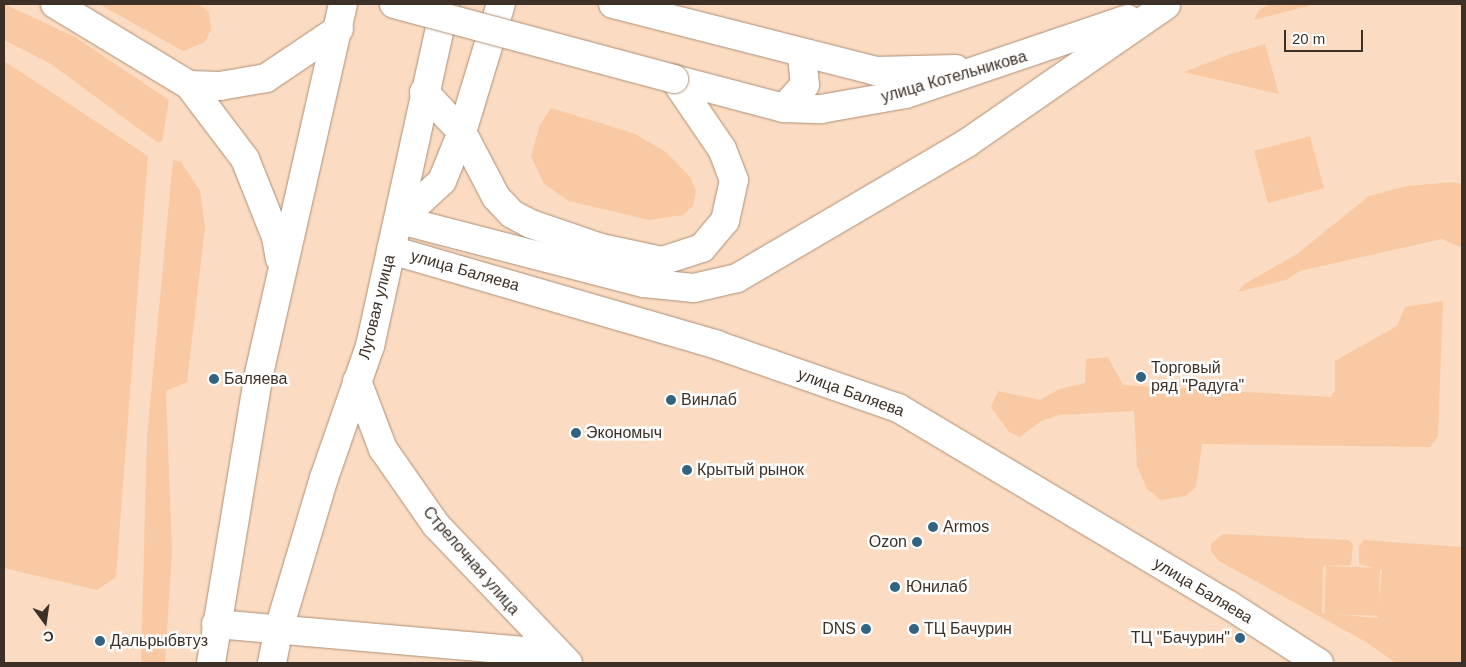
<!DOCTYPE html>
<html>
<head>
<meta charset="utf-8">
<style>
  body { margin:0 }
  #map { position:relative; width:1466px; height:667px; overflow:hidden; background:#fbdcc2; font-family:Helvetica,sans-serif }
  div>[style] { position:absolute }
  .green>* { inset:0; background:#f8c9a2; transform-origin:0 0 }
  .roads { filter:drop-shadow(0 0 1px #ac8f77) drop-shadow(0 0 1px #ac8f77) }
  .minor>* { height:28px; margin:-14px; padding:0 14px; transform-origin:14px; border-radius:14px; background:#fff }
  .major>* { height:28px; margin:-14px; padding:0 14px; transform-origin:14px; border-radius:14px; background:#fff }
  .bridges { filter:drop-shadow(0 0 1px #ac8f77) drop-shadow(0 0 1px #ac8f77) }
  .major-bridge>* { height:28px; margin:-14px; padding:0 14px; transform-origin:14px; border-radius:14px; background:#fff }
  .dots>* { width:14px; height:14px; translate:-50% -50%; box-sizing:border-box; border:2px solid #fff; border-radius:50% }
  span { translate:-50% -50%; white-space:nowrap; text-align:center; line-height:1.15; -webkit-text-stroke:5px #fff; paint-order:stroke }
  .street-label { font-size:16px; color:#3d3127 }
  .poi-label { font-size:16px; color:#3d3127 }
  .left { translate:0 -50%; text-align:left }
  .right { translate:-100% -50%; text-align:right }
  .frame { position:absolute; inset:0; border:5px solid #3d3127; pointer-events:none }
  .north { position:absolute; left:20px; top:597px; width:50px; height:50px; -webkit-text-stroke:4px #fff; paint-order:stroke; rotate:166deg; font-size:14px; font-weight:700; line-height:20px; text-align:center; color:#3d3127 }
  .north::after { content:''; display:block; margin:auto; width:18px; height:22px; background:#3d3127; clip-path:polygon(50% 0,100% 100%,50% 72%,0 100%) }
  .scale { position:absolute; left:1284px; top:30px; width:79px; height:22px; box-sizing:border-box; border:2px solid #3d3127; border-top:0; padding-left:6px; font-size:15px; line-height:18px; white-space:nowrap; color:#3d3127; -webkit-text-stroke:4px #fff; paint-order:stroke }
</style>
</head>
<body>
<div id="map">
  <div class="green">
    <i style="clip-path:polygon(4px 4px,75px 37px,169px 100px,162px 142px,158px 143px,51px 64px,4px 40px)"></i>
    <i style="clip-path:polygon(99px 4px,198px 4px,209px 12px,211px 30px,205px 42px,183px 51px)"></i>
    <i style="clip-path:polygon(1271px 4px,1316px 4px,1254px 20px,1259px 10px)"></i>
    <i style="clip-path:polygon(1265px 44px,1279px 94px,1184px 72px,1231px 54px)"></i>
    <i style="clip-path:polygon(4px 61px,148px 156px,116px 577px,97px 590px,4px 568px)"></i>
    <i style="clip-path:polygon(551px 108px,633px 133px,666px 152px,690px 177px,696px 191px,693px 206px,683px 215px,649px 220px,569px 201px,544px 184px,531px 156px,540px 125px)"></i>
    <i style="left:1310px;top:136px;width:54px;height:58px;rotate:75deg"></i>
    <i style="clip-path:polygon(173px 160px,181px 162px,200px 191px,205px 227px,187px 382px,166px 391px,172px 552px,165px 663px,141px 663px,147px 436px)"></i>
    <i style="clip-path:polygon(1453px 182px,1462px 184px,1462px 248px,1442px 239px,1300px 271px,1286px 280px,1238px 292px,1243px 285px,1297px 254px,1369px 196px,1406px 186px)"></i>
    <i style="clip-path:polygon(1443px 301px,1438px 436px,1430px 447px,1202px 444px,1196px 487px,1185px 496px,1161px 500px,1147px 489px,1137px 466px,1134px 411px,1060px 415px,1041px 421px,1020px 437px,1009px 432px,991px 407px,998px 391px,1040px 400px,1059px 389px,1085px 383px,1086px 359px,1108px 357px,1123px 385px,1331px 397px,1335px 390px,1335px 361px,1397px 326px,1405px 307px)"></i>
    <i style="clip-path:polygon(1223px 534px,1349px 540px,1353px 545px,1351px 565px,1323px 566px,1322px 613px,1377px 618px,1382px 570px,1359px 564px,1359px 546px,1364px 540px,1462px 547px,1462px 663px,1396px 663px,1366px 642px,1219px 561px,1211px 551px,1211px 544px)"></i>
    <i style="left:1326px;top:566px;width:54px;height:48px;rotate:2deg"></i>
  </div>
  <div class="roads">
    <div class="minor">
      <i style="left:391px;top:250px;width:340px;rotate:16.2deg"></i>
      <i style="left:717px;top:345px;width:192px;rotate:19.2deg"></i>
      <i style="left:898px;top:408px;width:385px;rotate:30.8deg"></i>
      <i style="left:1229px;top:605px;width:107px;rotate:32.8deg"></i>
    </div>
    <div class="major">
      <i style="left:55px;top:4px;width:157px;rotate:31.2deg"></i>
      <i style="left:189px;top:85px;width:93px;rotate:52.9deg"></i>
      <i style="left:245px;top:159px;width:84px;rotate:68.3deg"></i>
      <i style="left:276px;top:237px;width:22px;rotate:80deg"></i>
      <i style="left:613px;top:4px;width:270px;rotate:14.3deg"></i>
      <i style="left:875px;top:71px;width:81px;rotate:-1.4deg"></i>
      <i style="left:674px;top:79px;width:114px;rotate:14.8deg"></i>
      <i style="left:784px;top:108px;width:37px;rotate:2deg"></i>
      <i style="left:821px;top:109px;width:86px;rotate:-10deg"></i>
      <i style="left:906px;top:94px;width:234px;rotate:-18.7deg"></i>
      <i style="left:189px;top:85px;width:31px;rotate:2deg"></i>
      <i style="left:220px;top:86px;width:47px;rotate:-9.9deg"></i>
      <i style="left:266px;top:78px;width:88px;rotate:-33.9deg"></i>
      <i style="left:424px;top:92px;width:55px;rotate:46.5deg"></i>
      <i style="left:462px;top:132px;width:73px;rotate:62.4deg"></i>
      <i style="left:496px;top:197px;width:23px;rotate:47deg"></i>
      <i style="left:512px;top:214px;width:21px;rotate:28deg"></i>
      <i style="left:531px;top:224px;width:74px;rotate:18.9deg"></i>
      <i style="left:601px;top:248px;width:62px;rotate:12deg"></i>
      <i style="left:662px;top:261px;width:42px;rotate:-18deg"></i>
      <i style="left:702px;top:248px;width:35px;rotate:-50deg"></i>
      <i style="left:725px;top:221px;width:42px;rotate:-77.6deg"></i>
      <i style="left:734px;top:180px;width:33px;rotate:-111deg"></i>
      <i style="left:722px;top:149px;width:85px;rotate:-124.4deg"></i>
      <i style="left:784px;top:108px;width:31px;rotate:-48deg"></i>
      <i style="left:805px;top:85px;width:30px;rotate:-96deg"></i>
      <i style="left:400px;top:220px;width:252px;rotate:14.5deg"></i>
      <i style="left:644px;top:283px;width:50px;rotate:5.7deg"></i>
      <i style="left:694px;top:288px;width:44px;rotate:-13.1deg"></i>
      <i style="left:737px;top:278px;width:267px;rotate:-30.4deg"></i>
      <i style="left:967px;top:143px;width:242px;rotate:-34.7deg"></i>
      <i style="left:400px;top:220px;width:57px;rotate:-42.9deg"></i>
      <i style="left:442px;top:181px;width:53px;rotate:-67.8deg"></i>
      <i style="left:462px;top:132px;width:134px;rotate:-73.1deg"></i>
      <i style="left:357px;top:381px;width:73px;rotate:69.1deg"></i>
      <i style="left:383px;top:449px;width:93px;rotate:55.1deg"></i>
      <i style="left:436px;top:525px;width:191px;rotate:46.3deg"></i>
      <i style="left:216px;top:624px;width:341px;rotate:5deg"></i>
      <i style="left:211px;top:663px;width:289px;rotate:-80.6deg"></i>
      <i style="left:258px;top:378px;width:384px;rotate:-77.2deg"></i>
      <i style="left:272px;top:663px;width:32px;rotate:-79deg"></i>
      <i style="left:278px;top:632px;width:161px;rotate:-73.4deg"></i>
      <i style="left:324px;top:478px;width:140px;rotate:-70.8deg"></i>
      <i style="left:370px;top:346px;width:350px;rotate:-77.6deg"></i>
    </div>
  </div>
  <div class="bridges">
    <div class="major-bridge">
      <i style="left:394px;top:4px;width:290px;rotate:15deg"></i>
    </div>
  </div>
  <div class="dots">
    <i style="left:1141px;top:377px;background:#326482"></i>
    <i style="left:214px;top:379px;background:#326482"></i>
    <i style="left:671px;top:400px;background:#326482"></i>
    <i style="left:576px;top:433px;background:#326482"></i>
    <i style="left:687px;top:470px;background:#326482"></i>
    <i style="left:933px;top:527px;background:#326482"></i>
    <i style="left:917px;top:542px;background:#326482"></i>
    <i style="left:895px;top:587px;background:#326482"></i>
    <i style="left:866px;top:629px;background:#326482"></i>
    <i style="left:914px;top:629px;background:#326482"></i>
    <i style="left:1240px;top:638px;background:#326482"></i>
    <i style="left:100px;top:641px;background:#326482"></i>
  </div>
  <div class="street-label">
    <span style="left:954px;top:77px;rotate:-16deg">улица Котельникова</span>
    <span style="left:465px;top:271px;rotate:16deg">улица Баляева</span>
    <span style="left:377px;top:307px;rotate:-76deg">Луговая улица</span>
    <span style="left:851px;top:393px;rotate:20deg">улица Баляева</span>
    <span style="left:471px;top:561px;rotate:49deg">Стрелочная улица</span>
    <span style="left:1203px;top:591px;rotate:31deg">улица Баляева</span>
  </div>
  <div class="poi-label">
    <span class="left" style="left:1151px;top:377px">Торговый<br>ряд "Радуга"</span>
    <span class="left" style="left:224px;top:379px">Баляева</span>
    <span class="left" style="left:681px;top:400px">Винлаб</span>
    <span class="left" style="left:586px;top:433px">Экономыч</span>
    <span class="left" style="left:697px;top:470px">Крытый рынок</span>
    <span class="left" style="left:943px;top:527px">Armos</span>
    <span class="right" style="left:907px;top:542px">Ozon</span>
    <span class="left" style="left:906px;top:587px">Юнилаб</span>
    <span class="right" style="left:856px;top:629px">DNS</span>
    <span class="left" style="left:924px;top:629px">ТЦ Бачурин</span>
    <span class="right" style="left:1230px;top:638px">ТЦ "Бачурин"</span>
    <span class="left" style="left:110px;top:641px">Дальрыбвтуз</span>
  </div>
  <div class="frame"></div>
  <div class="north">С</div>
  <div class="scale">20 m</div>
</div>
</body>
</html>
